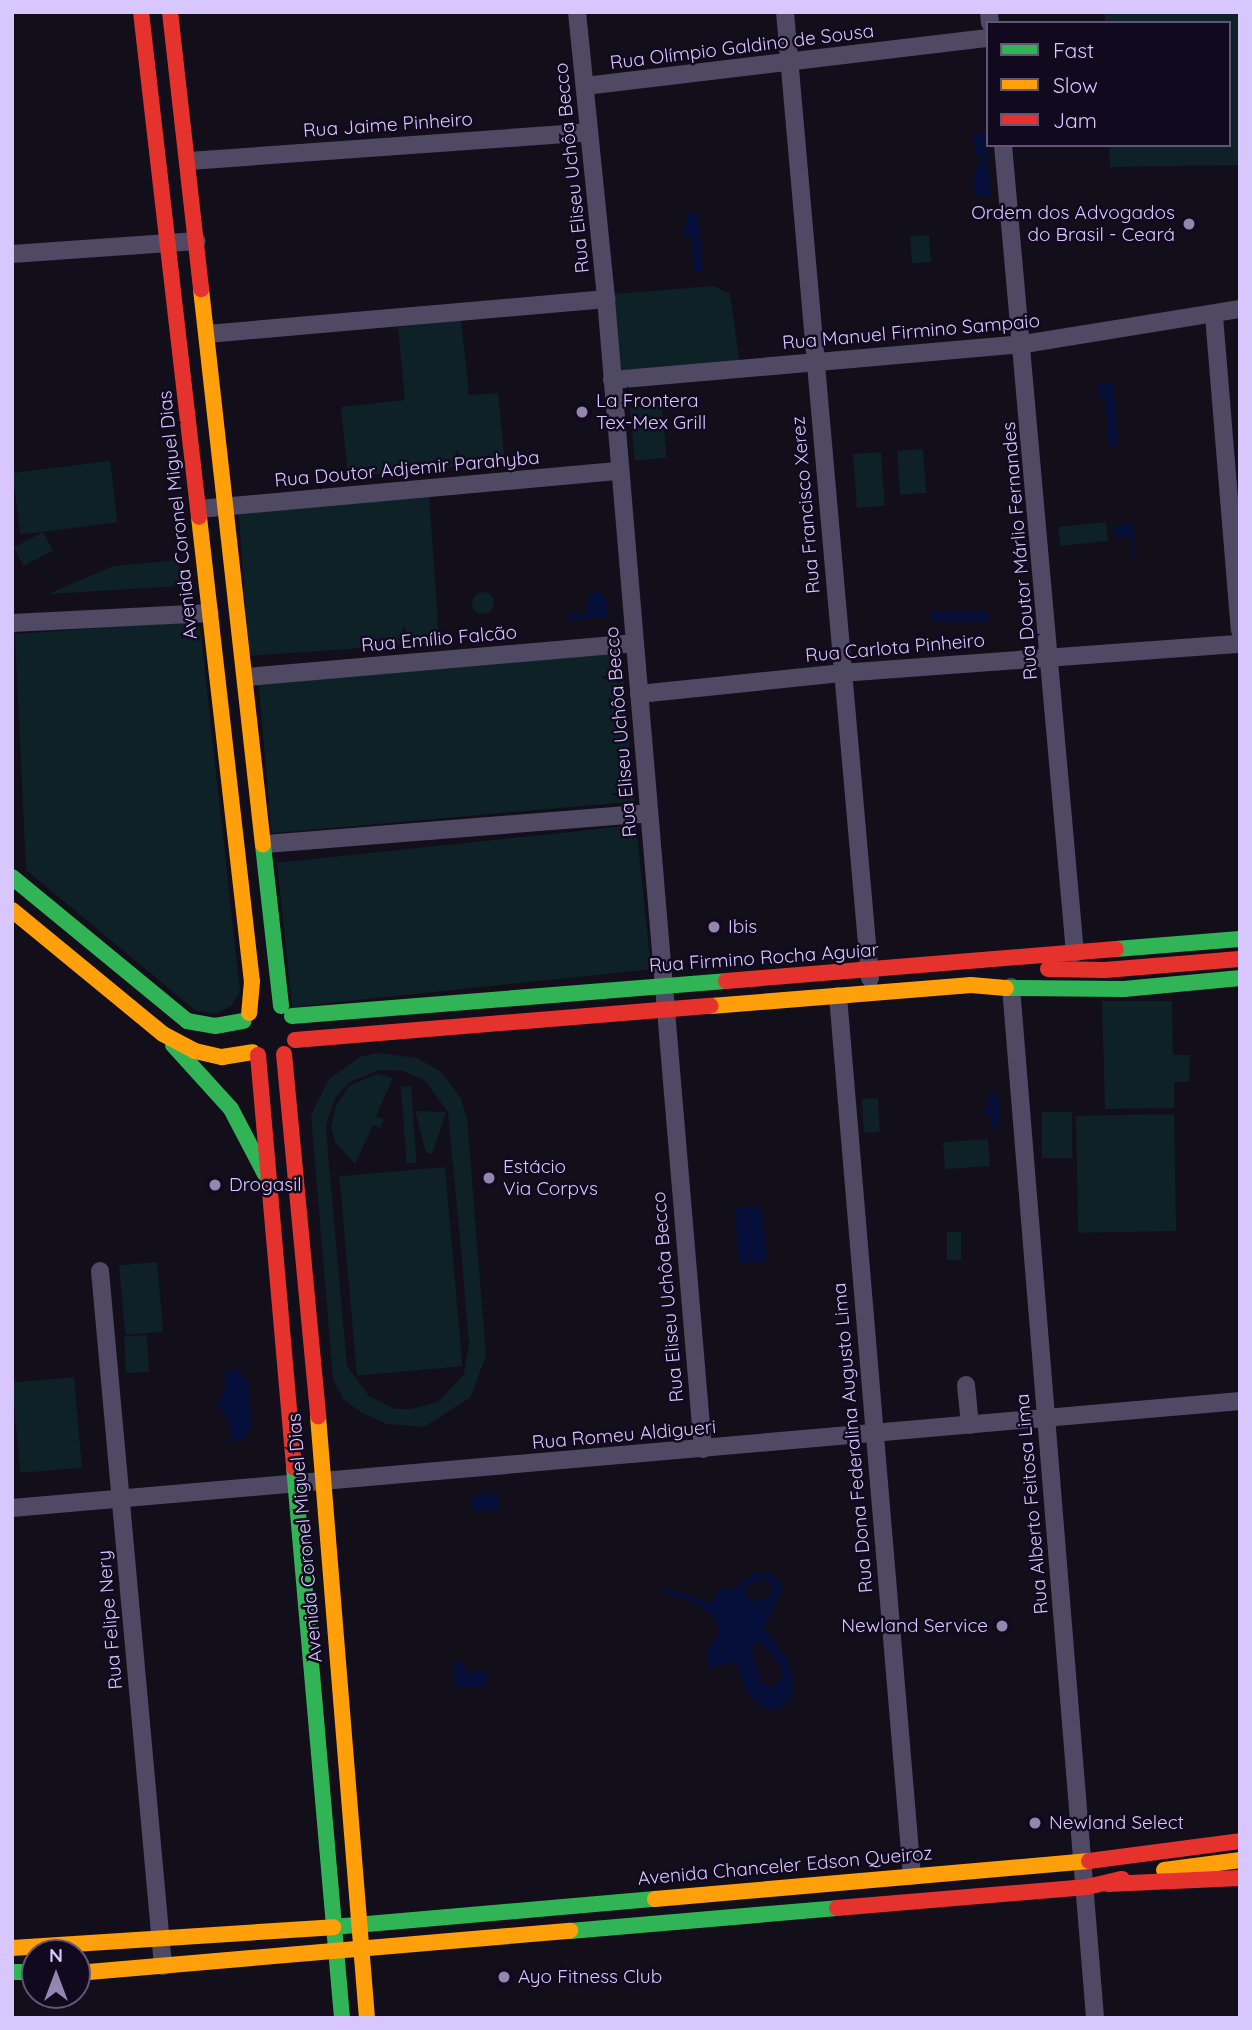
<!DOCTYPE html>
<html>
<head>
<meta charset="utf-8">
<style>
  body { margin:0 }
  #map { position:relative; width:1252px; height:2030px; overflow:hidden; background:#120e1a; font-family:Quicksand,sans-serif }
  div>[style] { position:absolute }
  .green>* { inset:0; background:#0e2126; transform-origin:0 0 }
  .round { border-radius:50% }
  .water>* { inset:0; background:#060f39; transform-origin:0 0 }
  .street>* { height:18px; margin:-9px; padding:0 9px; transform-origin:9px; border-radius:9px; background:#4f4963 }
  .fast>* { height:16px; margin:-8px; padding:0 8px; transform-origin:8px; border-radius:8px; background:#30b455 }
  .slow>* { height:16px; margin:-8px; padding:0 8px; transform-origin:8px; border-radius:8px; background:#ff9f0a }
  .jam>* { height:16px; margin:-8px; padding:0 8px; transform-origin:8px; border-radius:8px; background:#e5322d }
  .dots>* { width:19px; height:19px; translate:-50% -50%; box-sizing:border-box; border:4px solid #110a1e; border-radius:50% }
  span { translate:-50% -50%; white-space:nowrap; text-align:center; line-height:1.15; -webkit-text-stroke:5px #110a1e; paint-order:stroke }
  .street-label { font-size:19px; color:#d8c7ff }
  .poi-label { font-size:19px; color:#d8c7ff }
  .right { translate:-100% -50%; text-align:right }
  .left { translate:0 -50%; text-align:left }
  .frame { position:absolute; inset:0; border:14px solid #d8c7ff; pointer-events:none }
  .legend { position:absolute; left:986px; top:21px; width:245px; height:126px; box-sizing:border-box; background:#110a1e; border:2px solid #615678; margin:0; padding:9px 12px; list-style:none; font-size:21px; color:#d8c7ff }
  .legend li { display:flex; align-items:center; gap:14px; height:35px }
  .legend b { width:35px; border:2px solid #615678 }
  .north { position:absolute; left:21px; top:1939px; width:70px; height:70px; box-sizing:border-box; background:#110a1e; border:2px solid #615678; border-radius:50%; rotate:0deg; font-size:19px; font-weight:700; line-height:28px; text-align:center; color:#d8c7ff }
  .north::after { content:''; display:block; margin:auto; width:24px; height:32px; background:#9386af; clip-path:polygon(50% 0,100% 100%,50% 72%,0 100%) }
</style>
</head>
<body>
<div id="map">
  <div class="green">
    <i style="clip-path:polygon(1105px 12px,1240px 12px,1240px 165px,1110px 167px,1109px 145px,1229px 145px,1229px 23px,1105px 23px)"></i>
    <i style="left:929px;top:235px;width:27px;height:19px;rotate:86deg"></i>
    <i style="clip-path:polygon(714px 286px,730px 294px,740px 365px,621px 375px,613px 294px)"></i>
    <i style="clip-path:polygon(461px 320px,469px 395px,498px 393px,505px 462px,348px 477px,341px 407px,405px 400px,398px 327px)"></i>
    <i style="left:662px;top:405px;width:53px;height:32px;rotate:85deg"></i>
    <i style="left:923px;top:449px;width:44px;height:26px;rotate:86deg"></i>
    <i style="left:881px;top:452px;width:54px;height:28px;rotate:86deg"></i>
    <i style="left:110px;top:461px;width:62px;height:98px;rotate:83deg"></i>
    <i style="left:429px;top:495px;width:148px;height:191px;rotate:86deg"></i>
    <i style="left:1106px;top:522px;width:19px;height:48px;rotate:84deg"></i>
    <i style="left:43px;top:532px;width:21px;height:33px;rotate:62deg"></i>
    <i style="clip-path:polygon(179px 560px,181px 586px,48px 594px,113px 566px)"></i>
    <i class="round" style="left:472px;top:592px;width:22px;height:22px"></i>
    <i style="clip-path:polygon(192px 621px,200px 626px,240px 992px,232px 1005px,216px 1014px,196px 1011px,26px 870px,15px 634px)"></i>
    <i style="left:621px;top:650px;width:152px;height:364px;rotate:85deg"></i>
    <i style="left:636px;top:825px;width:145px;height:361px;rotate:84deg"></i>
    <i style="clip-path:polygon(1102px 1001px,1172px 1001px,1173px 1055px,1190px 1055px,1189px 1082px,1174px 1082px,1174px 1108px,1105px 1109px)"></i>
    <i style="clip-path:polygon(evenodd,378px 1053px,417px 1058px,441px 1072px,461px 1098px,467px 1119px,486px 1356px,470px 1398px,424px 1427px,387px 1424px,362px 1413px,343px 1399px,333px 1379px,311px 1115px,329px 1079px,360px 1057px,378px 1053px,380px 1070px,403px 1071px,424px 1080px,448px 1112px,461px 1250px,469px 1344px,464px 1374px,438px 1402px,410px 1409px,395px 1409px,369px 1396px,347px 1366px,328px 1154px,326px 1125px,335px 1098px,350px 1082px,380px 1070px)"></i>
    <i style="clip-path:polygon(377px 1074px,393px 1078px,376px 1116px,384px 1120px,380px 1128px,373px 1125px,355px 1164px,335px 1142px,331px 1127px,336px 1106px,349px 1086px)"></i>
    <i style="left:411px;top:1086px;width:77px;height:10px;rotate:86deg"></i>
    <i style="left:878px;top:1098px;width:34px;height:16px;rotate:87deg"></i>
    <i style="clip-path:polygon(415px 1111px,446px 1112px,432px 1154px,426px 1152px)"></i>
    <i style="left:1042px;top:1112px;width:30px;height:46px"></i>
    <i style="left:1174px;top:1114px;width:117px;height:98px;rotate:89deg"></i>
    <i style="left:988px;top:1139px;width:27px;height:45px;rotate:86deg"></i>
    <i style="left:445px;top:1167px;width:200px;height:106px;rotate:85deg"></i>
    <i style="left:947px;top:1232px;width:14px;height:28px"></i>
    <i style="left:157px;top:1262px;width:70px;height:38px;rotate:85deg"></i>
    <i style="left:147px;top:1335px;width:37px;height:23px;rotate:87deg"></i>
    <i style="left:74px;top:1377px;width:91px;height:62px;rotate:85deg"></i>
  </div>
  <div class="water">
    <i style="clip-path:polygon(985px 133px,991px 196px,978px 197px,973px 188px,975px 170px,985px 157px,976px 155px,973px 134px)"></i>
    <i style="clip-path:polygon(688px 212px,698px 215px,703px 271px,694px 271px,691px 235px,683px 235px)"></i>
    <i style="clip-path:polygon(1113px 383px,1118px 446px,1109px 446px,1105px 398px,1099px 398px,1098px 384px)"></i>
    <i style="clip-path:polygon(1132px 523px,1135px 560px,1133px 560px,1131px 537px,1119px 538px,1111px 528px)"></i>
    <i style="clip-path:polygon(598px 591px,606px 598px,607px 617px,567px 620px,566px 615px,588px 613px,587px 597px)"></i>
    <i style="left:987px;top:612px;width:9px;height:56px;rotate:90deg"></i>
    <i style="clip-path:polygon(998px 1093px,1000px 1126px,991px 1127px,991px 1117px,982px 1110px,990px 1104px,989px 1094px)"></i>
    <i style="left:761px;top:1206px;width:55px;height:27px;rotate:84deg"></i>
    <i style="clip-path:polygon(241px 1370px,242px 1377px,248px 1377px,252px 1432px,246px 1432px,247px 1440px,231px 1441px,229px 1421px,216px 1404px,226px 1389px,225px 1371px)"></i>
    <i style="left:498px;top:1493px;width:16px;height:27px;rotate:83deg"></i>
    <i style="clip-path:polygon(evenodd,765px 1573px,776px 1577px,783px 1589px,764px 1627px,788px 1660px,794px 1685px,788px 1702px,773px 1710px,761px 1707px,745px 1690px,736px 1661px,709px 1668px,706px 1653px,720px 1631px,713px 1617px,697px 1603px,664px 1593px,665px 1588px,711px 1603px,721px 1588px,732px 1590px,752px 1574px,765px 1573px,764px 1578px,772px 1585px,771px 1596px,753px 1602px,744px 1594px,745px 1587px,764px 1578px,765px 1573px,763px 1643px,783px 1670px,780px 1681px,772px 1687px,762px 1683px,752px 1652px,754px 1645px,763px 1643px)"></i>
    <i style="clip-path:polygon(461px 1660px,467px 1673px,487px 1671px,488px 1686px,455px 1688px,453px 1665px)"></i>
  </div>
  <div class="street">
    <i style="left:577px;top:12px;width:288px;rotate:84.2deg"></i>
    <i style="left:606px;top:299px;width:1154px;rotate:85.18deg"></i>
    <i style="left:785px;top:12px;width:970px;rotate:84.97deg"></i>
    <i style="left:989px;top:12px;width:11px;rotate:85deg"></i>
    <i style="left:585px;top:86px;width:406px;rotate:-6.8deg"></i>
    <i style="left:1003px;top:145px;width:811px;rotate:84.91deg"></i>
    <i style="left:189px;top:161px;width:401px;rotate:-4.1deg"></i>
    <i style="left:12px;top:254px;width:185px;rotate:-4deg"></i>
    <i style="left:1214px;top:316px;width:315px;rotate:85.3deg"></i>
    <i style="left:207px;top:334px;width:401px;rotate:-5deg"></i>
    <i style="left:612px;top:380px;width:414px;rotate:-5deg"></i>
    <i style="left:1024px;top:344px;width:219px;rotate:-9.2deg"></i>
    <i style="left:199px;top:509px;width:422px;rotate:-5.2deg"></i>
    <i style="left:12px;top:623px;width:198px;rotate:-2.9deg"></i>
    <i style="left:247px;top:677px;width:388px;rotate:-5deg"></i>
    <i style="left:639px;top:694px;width:203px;rotate:-5.9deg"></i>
    <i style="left:841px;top:673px;width:400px;rotate:-4.2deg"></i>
    <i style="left:266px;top:844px;width:384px;rotate:-4.6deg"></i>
    <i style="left:1011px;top:987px;width:1034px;rotate:85.34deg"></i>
    <i style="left:838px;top:996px;width:883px;rotate:85.19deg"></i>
    <i style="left:100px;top:1271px;width:698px;rotate:84.82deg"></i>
    <i style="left:966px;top:1385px;width:40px;rotate:84.3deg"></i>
    <i style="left:12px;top:1508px;width:1233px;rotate:-4.98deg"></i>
  </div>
  <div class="fast">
    <i style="left:263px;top:845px;width:162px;rotate:83.6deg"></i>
    <i style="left:12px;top:877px;width:227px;rotate:39.4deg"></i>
    <i style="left:187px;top:1021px;width:28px;rotate:10deg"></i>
    <i style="left:215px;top:1026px;width:29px;rotate:-10deg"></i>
    <i style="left:1116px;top:949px;width:124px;rotate:-4.6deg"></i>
    <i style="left:1006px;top:988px;width:118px;rotate:0.5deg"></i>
    <i style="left:1124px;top:989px;width:117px;rotate:-5.4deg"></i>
    <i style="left:292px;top:1016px;width:435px;rotate:-4.6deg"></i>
    <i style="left:173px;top:1045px;width:86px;rotate:47.8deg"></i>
    <i style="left:231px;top:1109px;width:73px;rotate:62.4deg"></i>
    <i style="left:294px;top:1467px;width:553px;rotate:85.02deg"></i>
    <i style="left:333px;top:1927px;width:323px;rotate:-5deg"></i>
    <i style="left:570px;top:1931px;width:268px;rotate:-4.9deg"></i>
    <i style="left:12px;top:1972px;width:23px"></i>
  </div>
  <div class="slow">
    <i style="left:201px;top:289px;width:559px;rotate:83.64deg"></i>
    <i style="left:199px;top:517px;width:467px;rotate:83.5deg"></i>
    <i style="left:252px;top:981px;width:32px;rotate:95deg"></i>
    <i style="left:12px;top:910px;width:195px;rotate:39.4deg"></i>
    <i style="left:163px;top:1034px;width:36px;rotate:28deg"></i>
    <i style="left:195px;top:1051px;width:28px;rotate:13deg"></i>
    <i style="left:222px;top:1057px;width:31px;rotate:-9deg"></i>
    <i style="left:711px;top:1006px;width:261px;rotate:-4.6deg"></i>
    <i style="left:971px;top:985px;width:35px;rotate:5deg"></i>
    <i style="left:318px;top:1416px;width:604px;rotate:85.35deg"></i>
    <i style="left:1164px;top:1870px;width:77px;rotate:-7.5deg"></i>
    <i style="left:655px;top:1899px;width:436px;rotate:-5deg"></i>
    <i style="left:12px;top:1948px;width:322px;rotate:-3.7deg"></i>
    <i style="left:77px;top:1973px;width:495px;rotate:-4.9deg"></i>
  </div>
  <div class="jam">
    <i style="left:141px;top:12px;width:508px;rotate:83.45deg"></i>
    <i style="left:170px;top:12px;width:279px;rotate:83.6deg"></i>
    <i style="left:1048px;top:969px;width:57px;rotate:1deg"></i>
    <i style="left:1105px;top:970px;width:135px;rotate:-4.7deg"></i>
    <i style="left:726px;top:981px;width:391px;rotate:-4.7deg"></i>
    <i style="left:295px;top:1040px;width:417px;rotate:-4.7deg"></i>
    <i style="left:284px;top:1054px;width:364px;rotate:84.6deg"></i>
    <i style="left:258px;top:1055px;width:414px;rotate:85deg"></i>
    <i style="left:1089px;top:1861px;width:152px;rotate:-7.5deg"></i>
    <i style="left:1108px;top:1884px;width:132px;rotate:-2.6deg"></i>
    <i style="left:837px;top:1908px;width:251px;rotate:-4.8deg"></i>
    <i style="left:1087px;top:1887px;width:36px;rotate:-13deg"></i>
  </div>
  <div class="dots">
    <i style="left:1189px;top:224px;background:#9386af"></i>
    <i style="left:582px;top:412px;background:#9386af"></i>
    <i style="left:714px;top:927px;background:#9386af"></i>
    <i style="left:489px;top:1178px;background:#9386af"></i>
    <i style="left:215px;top:1185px;background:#9386af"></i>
    <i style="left:1002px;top:1626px;background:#9386af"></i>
    <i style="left:1035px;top:1823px;background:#9386af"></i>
    <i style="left:504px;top:1977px;background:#9386af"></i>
  </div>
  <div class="street-label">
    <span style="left:742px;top:47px;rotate:-7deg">Rua Olímpio Galdino de Sousa</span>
    <span style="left:388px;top:125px;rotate:-4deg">Rua Jaime Pinheiro</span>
    <span style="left:572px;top:168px;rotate:-96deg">Rua Eliseu Uchôa Becco</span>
    <span style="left:911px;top:332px;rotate:-5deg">Rua Manuel Firmino Sampaio</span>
    <span style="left:407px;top:469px;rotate:-5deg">Rua Doutor Adjemir Parahyba</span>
    <span style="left:806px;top:505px;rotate:-95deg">Rua Francisco Xerez</span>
    <span style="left:178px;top:515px;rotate:-96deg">Avenida Coronel Miguel Dias</span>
    <span style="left:1020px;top:551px;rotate:-95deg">Rua Doutor Márlio Fernandes</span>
    <span style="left:439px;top:639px;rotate:-5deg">Rua Emílio Falcão</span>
    <span style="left:895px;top:648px;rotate:-5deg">Rua Carlota Pinheiro</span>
    <span style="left:621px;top:732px;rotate:-95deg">Rua Eliseu Uchôa Becco</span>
    <span style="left:764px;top:958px;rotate:-4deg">Rua Firmino Rocha Aguiar</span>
    <span style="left:668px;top:1297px;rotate:-95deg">Rua Eliseu Uchôa Becco</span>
    <span style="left:624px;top:1435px;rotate:-5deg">Rua Romeu Aldigueri</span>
    <span style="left:853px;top:1438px;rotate:-95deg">Rua Dona Federalina Augusto Lima</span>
    <span style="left:1032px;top:1504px;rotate:-95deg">Rua Alberto Feitosa Lima</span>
    <span style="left:305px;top:1538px;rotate:-95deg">Avenida Coronel Miguel Dias</span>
    <span style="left:110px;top:1620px;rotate:-95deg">Rua Felipe Nery</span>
    <span style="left:785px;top:1866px;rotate:-5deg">Avenida Chanceler Edson Queiroz</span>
  </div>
  <div class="poi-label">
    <span class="right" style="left:1175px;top:224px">Ordem dos Advogados<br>do Brasil - Ceará</span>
    <span class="left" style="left:596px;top:412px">La Frontera<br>Tex-Mex Grill</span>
    <span class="left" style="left:728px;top:927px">Ibis</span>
    <span class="left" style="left:503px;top:1178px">Estácio<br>Via Corpvs</span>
    <span class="left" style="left:229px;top:1185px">Drogasil</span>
    <span class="right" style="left:988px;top:1626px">Newland Service</span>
    <span class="left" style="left:1049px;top:1823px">Newland Select</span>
    <span class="left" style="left:518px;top:1977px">Ayo Fitness Club</span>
  </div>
  <div class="frame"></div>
  <ul class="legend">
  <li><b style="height:9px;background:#30b455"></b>Fast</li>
  <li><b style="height:9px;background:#ff9f0a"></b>Slow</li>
  <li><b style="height:9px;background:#e5322d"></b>Jam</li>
  </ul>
  <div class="north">N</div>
</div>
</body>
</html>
